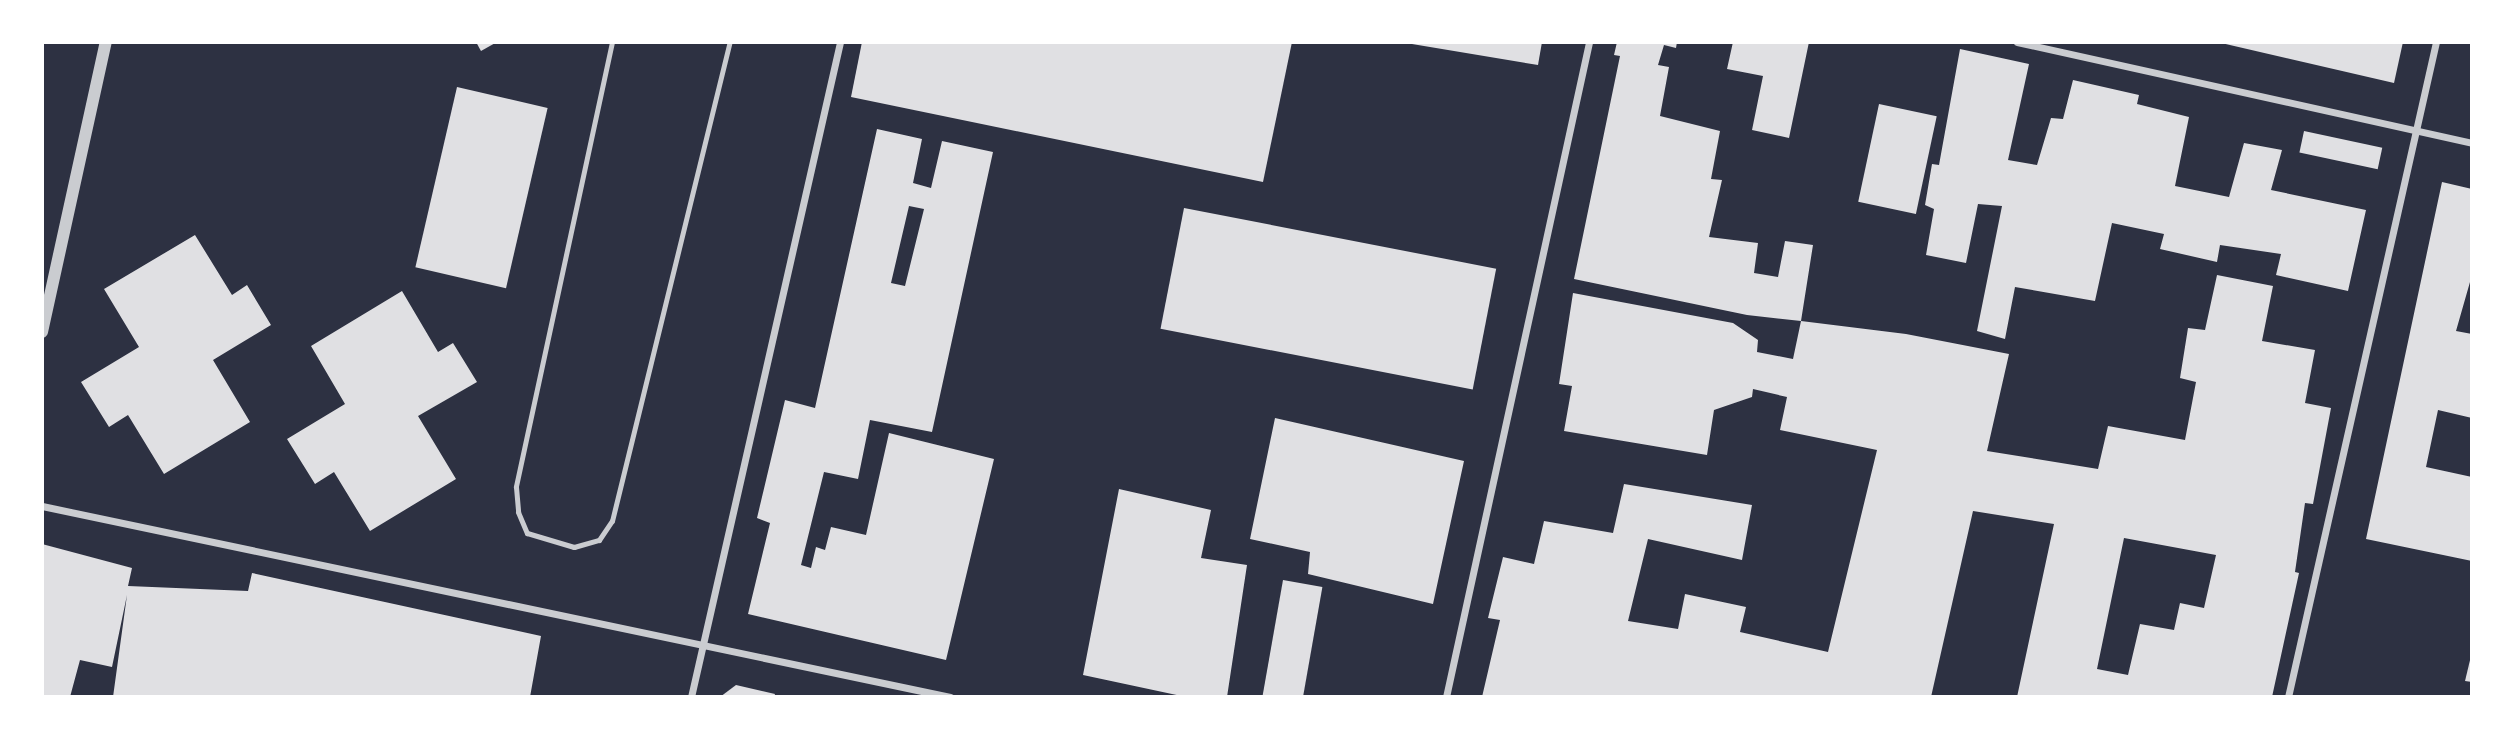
<!DOCTYPE html>
<html>
<head>
<meta charset="utf-8">
<style>
  body { margin:0 }
  #map { position:relative; width:2514px; height:739px; overflow:hidden; background:#2d3142; font-family:"Alegreya Sans",sans-serif }
  div>[style] { position:absolute }
  .building>* { inset:0; background:#e0e0e3; transform-origin:0 0 }
  .service>* { height:5px; margin:-2.5px; padding:0 2.5px; transform-origin:2.5px; border-radius:2.5px; background:#caccd0 }
  .minor>* { height:7px; margin:-3.5px; padding:0 3.5px; transform-origin:3.5px; border-radius:3.5px; background:#caccd0 }
  .tertiary>* { height:12px; margin:-6px; padding:0 6px; transform-origin:6px; border-radius:6px; background:#caccd0 }
  span { translate:-50% -50%; white-space:nowrap; text-align:center; line-height:1.15; -webkit-text-stroke:6px #fff; paint-order:stroke }
  .frame { position:absolute; inset:0; border:44px solid #fff; pointer-events:none }
</style>
</head>
<body>
<div id="map">
  <div class="building">
    <i style="clip-path:polygon(476px 42px,497px 42px,481px 51px)"></i>
    <i style="clip-path:polygon(862px 42px,1292px 42px,1263px 182px,851px 97px)"></i>
    <i style="clip-path:polygon(1400px 42px,1542px 42px,1538px 65px)"></i>
    <i style="clip-path:polygon(1617px 42px,1677px 42px,1676px 48px,1664px 45px,1658px 65px,1669px 67px,1660px 116px,1720px 131px,1711px 179px,1722px 180px,1709px 237px,1758px 243px,1754px 273px,1778px 277px,1785px 241px,1813px 245px,1801px 321px,1747px 315px,1574px 279px,1620px 56px,1614px 55px)"></i>
    <i style="clip-path:polygon(1733px 42px,1809px 42px,1789px 138px,1752px 130px,1763px 76px,1727px 69px)"></i>
    <i style="clip-path:polygon(2217px 42px,2403px 42px,2394px 83px)"></i>
    <i style="clip-path:polygon(1960px 49px,2029px 64px,2008px 160px,2037px 165px,2051px 118px,2063px 119px,2073px 80px,2139px 95px,2137px 104px,2189px 117px,2175px 186px,2229px 197px,2244px 143px,2282px 150px,2271px 190px,2366px 210px,2348px 291px,2276px 275px,2281px 254px,2220px 245px,2217px 262px,2160px 249px,2164px 234px,2112px 223px,2095px 301px,2015px 287px,2005px 339px,1977px 331px,2002px 206px,1978px 204px,1966px 263px,1926px 255px,1934px 209px,1925px 205px,1932px 164px,1939px 165px)"></i>
    <i style="left:457px;top:87px;width:93px;height:185px;rotate:13deg"></i>
    <i style="left:1879px;top:104px;width:59px;height:100px;rotate:12deg"></i>
    <i style="clip-path:polygon(evenodd,877px 129px,922px 139px,913px 183px,931px 188px,942px 141px,993px 152px,932px 432px,870px 420px,858px 479px,824px 472px,801px 565px,811px 568px,816px 547px,825px 550px,831px 527px,866px 535px,889px 433px,994px 459px,946px 660px,748px 614px,770px 523px,757px 518px,785px 400px,815px 408px,877px 129px,909px 206px,924px 209px,905px 286px,891px 283px,909px 206px)"></i>
    <i style="left:2304px;top:131px;width:80px;height:22px;rotate:12deg"></i>
    <i style="clip-path:polygon(2442px 182px,2472px 189px,2472px 275px,2456px 331px,2472px 334px,2472px 418px,2438px 410px,2426px 467px,2472px 477px,2472px 561px,2366px 539px)"></i>
    <i style="left:1184px;top:208px;width:318px;height:123px;rotate:11deg"></i>
    <i style="clip-path:polygon(195px 235px,232px 295px,247px 285px,271px 325px,213px 360px,250px 422px,164px 474px,128px 415px,109px 427px,81px 382px,139px 347px,104px 289px)"></i>
    <i style="clip-path:polygon(evenodd,2217px 275px,2273px 286px,2262px 341px,2315px 350px,2305px 403px,2331px 408px,2313px 504px,2305px 503px,2295px 572px,2299px 573px,2272px 697px,2017px 697px,2054px 524px,1973px 511px,1931px 697px,1482px 697px,1500px 620px,1488px 618px,1503px 557px,1534px 564px,1544px 521px,1613px 533px,1624px 484px,1752px 505px,1742px 560px,1648px 539px,1628px 621px,1678px 629px,1685px 594px,1746px 607px,1740px 632px,1828px 652px,1877px 450px,1780px 430px,1787px 397px,1753px 389px,1752px 397px,1714px 410px,1707px 455px,1564px 431px,1572px 386px,1559px 384px,1573px 293px,1733px 323px,1758px 340px,1757px 352px,1793px 359px,1801px 321px,1906px 334px,2009px 354px,1987px 451px,2098px 469px,2108px 426px,2185px 440px,2196px 382px,2180px 378px,2188px 328px,2205px 330px,2217px 275px,2124px 538px,2216px 555px,2204px 608px,2180px 603px,2174px 630px,2140px 624px,2128px 675px,2097px 669px,2124px 538px)"></i>
    <i style="clip-path:polygon(402px 291px,438px 352px,453px 343px,477px 382px,418px 416px,456px 479px,370px 531px,334px 472px,315px 484px,287px 439px,345px 404px,311px 346px)"></i>
    <i style="clip-path:polygon(1275px 418px,1464px 461px,1433px 604px,1308px 574px,1310px 552px,1250px 539px)"></i>
    <i style="clip-path:polygon(1119px 489px,1211px 510px,1201px 558px,1247px 565px,1227px 697px,1186px 697px,1083px 675px)"></i>
    <i style="clip-path:polygon(42px 544px,132px 568px,128px 586px,248px 591px,252px 573px,541px 636px,530px 697px,113px 697px,127px 595px,112px 667px,80px 660px,70px 697px,42px 697px)"></i>
    <i style="left:1283px;top:580px;width:40px;height:119px;rotate:10deg"></i>
    <i style="clip-path:polygon(2471px 656px,2472px 656px,2472px 682px,2465px 681px)"></i>
    <i style="clip-path:polygon(736px 685px,775px 694px,774px 697px,720px 697px)"></i>
  </div>
  <div class="service">
    <i style="left:612px;top:42px;width:455px;rotate:102.2deg"></i>
    <i style="left:516px;top:487px;width:25px;rotate:85deg"></i>
    <i style="left:518px;top:512px;width:23px;rotate:67deg"></i>
    <i style="left:527px;top:533px;width:49px;rotate:16.6deg"></i>
    <i style="left:574px;top:547px;width:26px;rotate:-16deg"></i>
    <i style="left:599px;top:540px;width:23px;rotate:-56deg"></i>
    <i style="left:612px;top:521px;width:493px;rotate:-76.2deg"></i>
  </div>
  <div class="minor">
    <i style="left:2017px;top:42px;width:466px;rotate:12.5deg"></i>
    <i style="left:42px;top:506px;width:928px;rotate:11.88deg"></i>
    <i style="left:691px;top:697px;width:672px;rotate:-77.18deg"></i>
    <i style="left:1446px;top:697px;width:670px;rotate:-77.68deg"></i>
    <i style="left:2288px;top:697px;width:672px;rotate:-77.27deg"></i>
  </div>
  <div class="tertiary">
    <i style="left:42px;top:332px;width:297px;rotate:-77.6deg"></i>
  </div>
  <div class="frame"></div>
</div>
</body>
</html>
